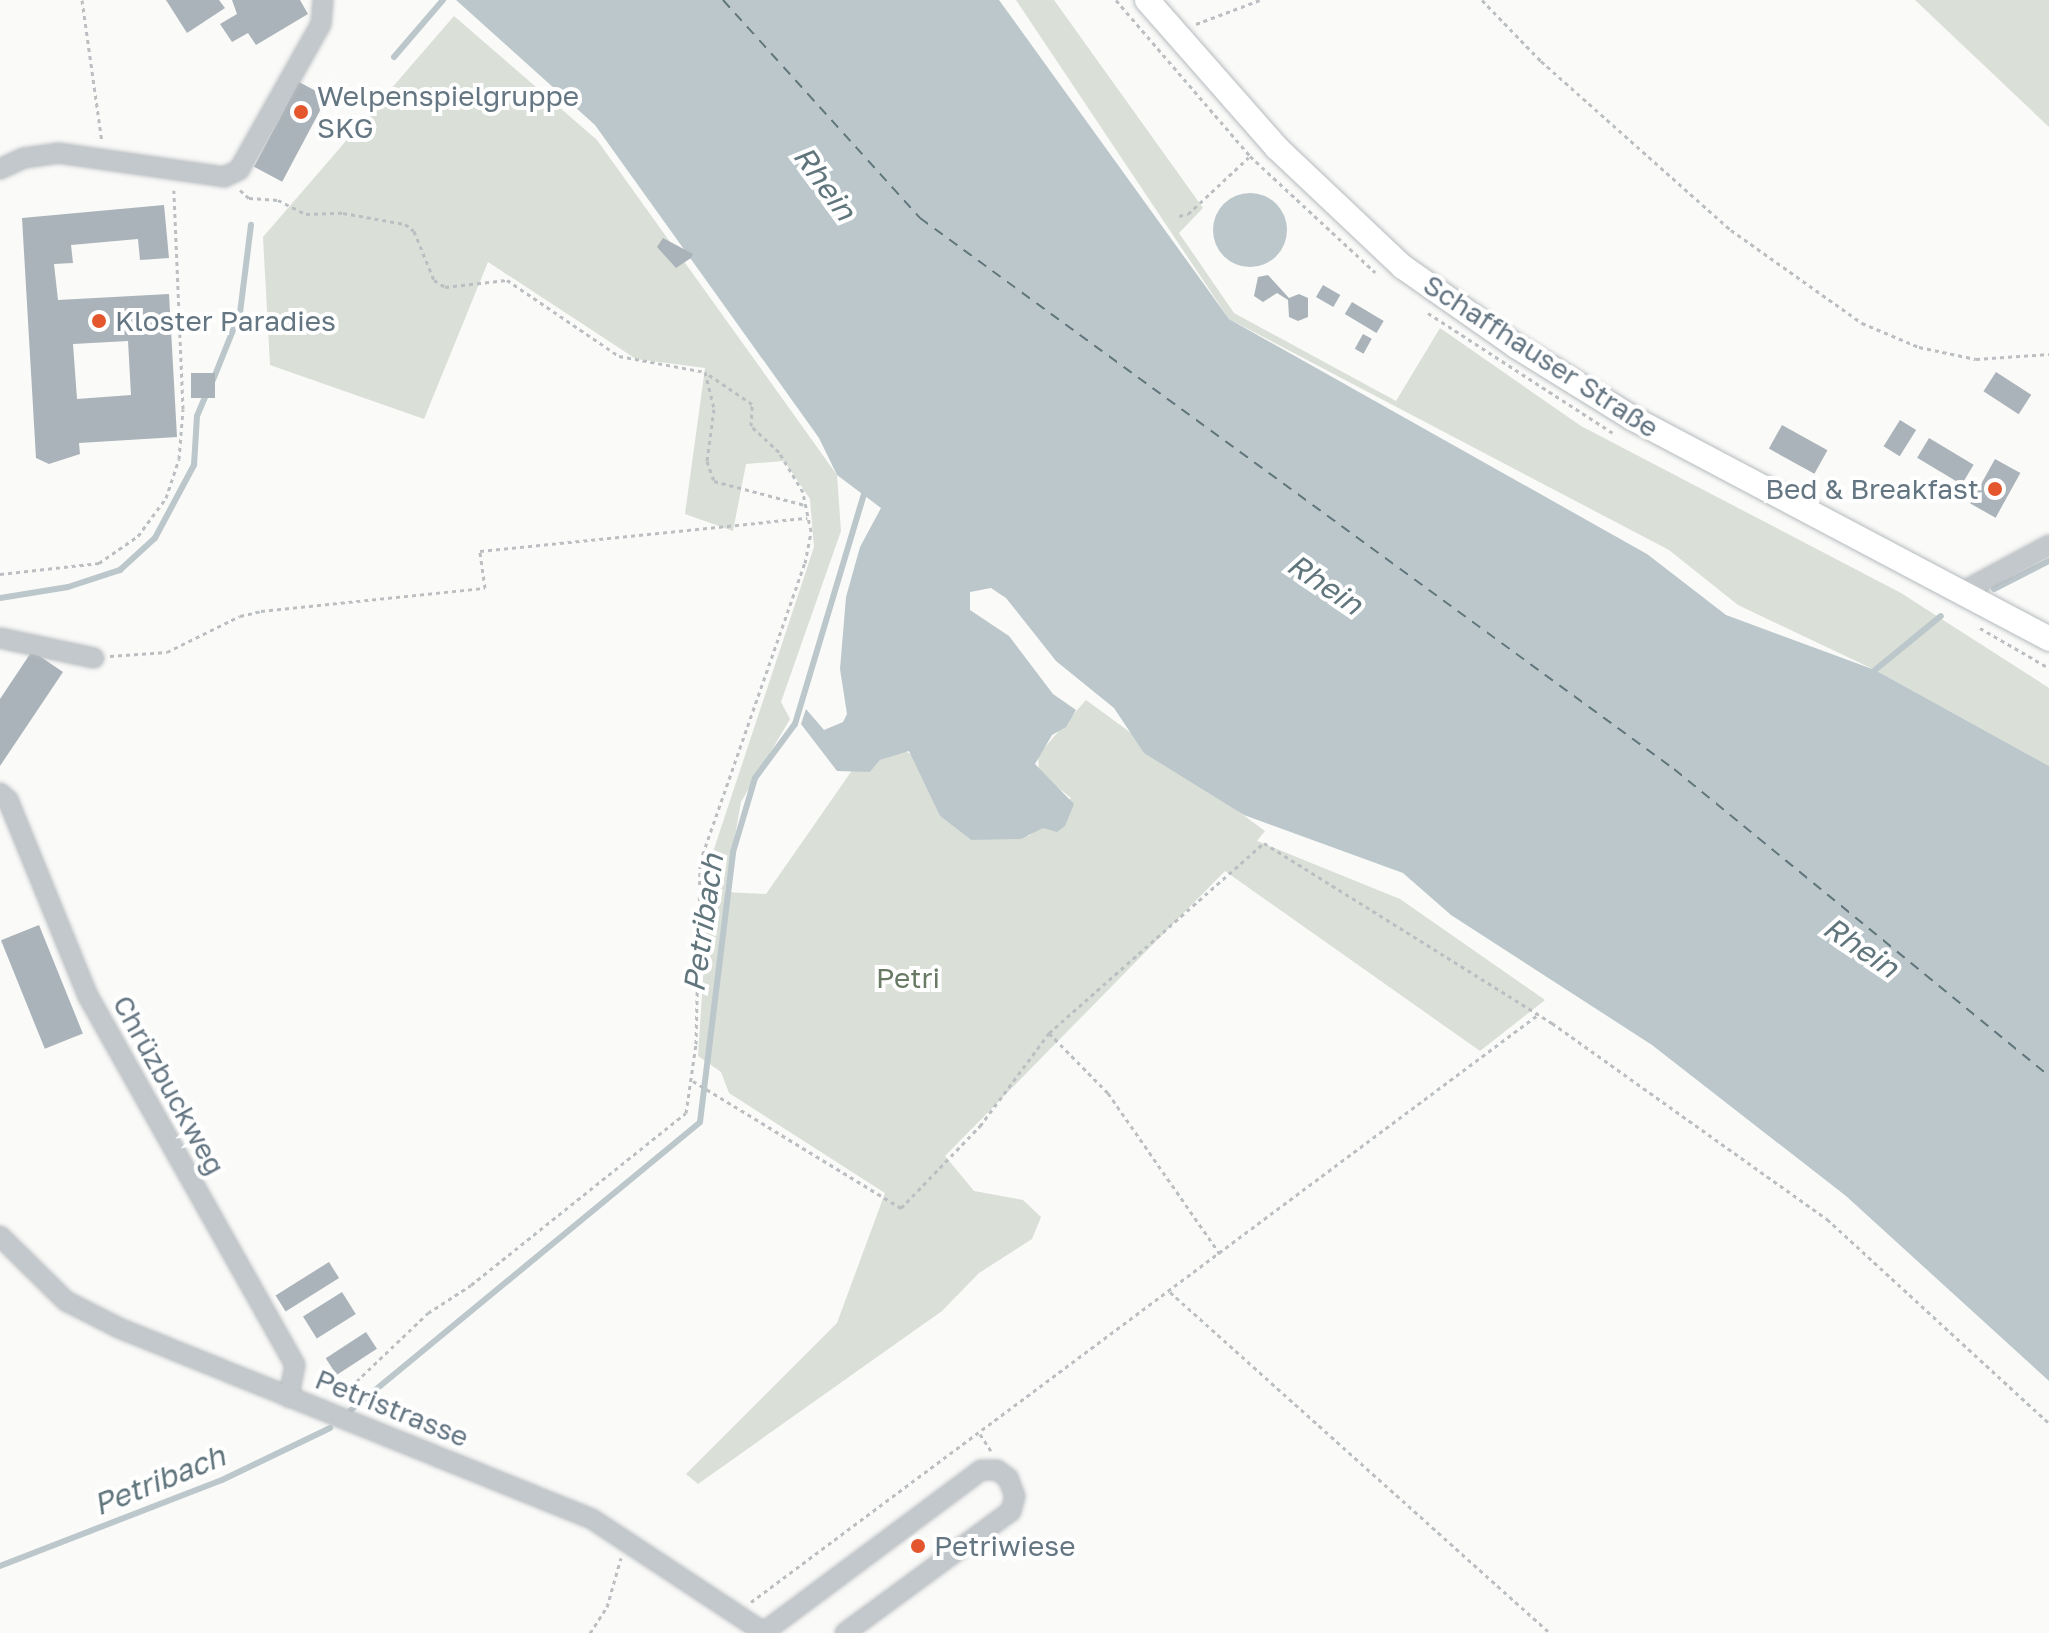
<!DOCTYPE html>
<html>
<head>
<meta charset="utf-8">
<style>
  body { margin:0 }
  #map { position:relative; width:2049px; height:1633px; overflow:hidden; background:#fafaf8; font-family:"Golos Text",sans-serif }
  div>[style] { position:absolute }
  .green>* { inset:0; background:#dadfd7 }
  .water>* { inset:0; background:#bbc7cb }
  .round { border-radius:50% }
  .stream>* { height:6px; margin:-3px; padding:0 3px; transform-origin:3px; border-radius:3px; background:#bbc7cb }
  .ferry>* { height:2px; margin-top:-1px; transform-origin:0; background:repeating-linear-gradient(90deg,#60757c 0 10px,transparent 0 18px) }
  .building>* { inset:0; background:#aab3b9; transform-origin:0 0 }
  .path>* { height:3px; margin-top:-1.5px; transform-origin:0; background:repeating-linear-gradient(90deg,#bbbfc2 0 4px,transparent 0 8px) }
  .roads { filter:drop-shadow(0 0 2px #b5babe) drop-shadow(0 0 2px #b5babe) }
  .minor>* { height:18px; margin:-9px; padding:0 9px; transform-origin:9px; border-radius:9px; background:#c3c8cc }
  .major>* { height:24px; margin:-12px; padding:0 12px; transform-origin:12px; border-radius:12px; background:#fff }
  .dots>* { width:22px; height:22px; translate:-50% -50%; box-sizing:border-box; border:4px solid #fff; border-radius:50% }
  span { translate:-50% -50%; white-space:nowrap; text-align:center; line-height:1.15; -webkit-text-stroke:8px #fff; paint-order:stroke }
  .poi-label { font-size:28px; color:#657683 }
  .left { translate:0 -50%; text-align:left }
  .right { translate:-100% -50%; text-align:right }
  .street-label { font-size:28px; color:#657683 }
  .park-label { font-size:28px; color:#687a64 }
  .water-label { font-size:30px; color:#60757c; font-style:italic }
</style>
</head>
<body>
<div id="map">
  <div class="green">
    <i style="clip-path:polygon(1016px 0,1054px 0,1203px 208px,1179px 233px,1234px 313px,1396px 401px,1440px 328px,1581px 426px,1901px 593px,2049px 688px,2049px 766px,1875px 670px,1738px 605px,1669px 550px,1229px 319px)"></i>
    <i style="clip-path:polygon(1915px 0,2049px 0,2049px 127px)"></i>
    <i style="clip-path:polygon(454px 16px,597px 140px,837px 475px,841px 531px,781px 702px,790px 719px,741px 802px,725px 892px,766px 894px,853px 769px,870px 772px,880px 760px,905px 751px,914px 756px,940px 816px,971px 840px,1029px 836px,1071px 798px,1039px 772px,1038px 755px,1086px 700px,1265px 831px,1257px 841px,1400px 899px,1545px 1000px,1480px 1051px,1225px 871px,945px 1156px,974px 1191px,1023px 1200px,1041px 1217px,1032px 1239px,979px 1273px,942px 1311px,698px 1484px,686px 1474px,837px 1323px,885px 1193px,729px 1093px,721px 1072px,698px 1056px,711px 858px,814px 547px,810px 499px,784px 461px,746px 464px,733px 531px,685px 514px,705px 368px,636px 359px,488px 262px,424px 419px,270px 365px,263px 237px)"></i>
  </div>
  <div class="water">
    <i style="clip-path:polygon(456px 0,999px 0,1229px 319px,1647px 554px,1726px 615px,1875px 670px,2049px 766px,2049px 1381px,1846px 1196px,1652px 1045px,1451px 915px,1403px 873px,1244px 815px,1144px 753px,1114px 708px,1056px 661px,1006px 598px,991px 588px,970px 592px,970px 610px,1009px 636px,1053px 694px,1076px 710px,1066px 727px,1052px 735px,1035px 764px,1074px 804px,1065px 826px,1057px 832px,1043px 828px,1021px 839px,971px 840px,940px 816px,909px 751px,880px 760px,870px 772px,837px 771px,801px 724px,806px 709px,824px 730px,843px 722px,847px 714px,840px 669px,846px 597px,860px 547px,881px 508px,837px 475px,819px 438px,595px 125px)"></i>
    <i class="round" style="left:1213px;top:193px;width:74px;height:74px"></i>
  </div>
  <div class="stream">
    <i style="left:394px;top:57px;width:75px;rotate:-49.3deg"></i>
    <i style="left:213px;top:380px;width:72px;rotate:-68.1deg"></i>
    <i style="left:240px;top:313px;width:89px;rotate:-82.9deg"></i>
    <i style="left:1994px;top:589px;width:62px;rotate:-27deg"></i>
    <i style="left:0;top:598px;width:69px;rotate:-9.2deg"></i>
    <i style="left:68px;top:587px;width:55px;rotate:-18.1deg"></i>
    <i style="left:120px;top:570px;width:47px;rotate:-42.4deg"></i>
    <i style="left:155px;top:538px;width:83px;rotate:-61.9deg"></i>
    <i style="left:194px;top:465px;width:49px;rotate:-86.5deg"></i>
    <i style="left:197px;top:416px;width:25px;rotate:-67deg"></i>
    <i style="left:1875px;top:670px;width:85px;rotate:-39.3deg"></i>
    <i style="left:351px;top:1410px;width:452px;rotate:-39.5deg"></i>
    <i style="left:700px;top:1122px;width:272px;rotate:-83deg"></i>
    <i style="left:733px;top:852px;width:77px;rotate:-73.4deg"></i>
    <i style="left:755px;top:778px;width:67px;rotate:-53.5deg"></i>
    <i style="left:795px;top:724px;width:244px;rotate:-73.3deg"></i>
    <i style="left:0;top:1566px;width:238px;rotate:-21.2deg"></i>
    <i style="left:222px;top:1480px;width:120px;rotate:-25.7deg"></i>
  </div>
  <div class="ferry">
    <i style="left:723px;top:0;width:294px;rotate:47.9deg"></i>
    <i style="left:920px;top:218px;width:934px;rotate:36.16deg"></i>
    <i style="left:1674px;top:769px;width:485px;rotate:39.3deg"></i>
  </div>
  <div class="building">
    <i style="clip-path:polygon(166px 0,219px 0,225px 8px,187px 33px)"></i>
    <i style="clip-path:polygon(300px 0,308px 14px,256px 45px,248px 33px,232px 42px,220px 24px,237px 14px,232px 0)"></i>
    <i style="left:299px;top:82px;width:32px;height:96px;rotate:28deg"></i>
    <i style="clip-path:polygon(evenodd,164px 205px,169px 258px,140px 260px,138px 239px,71px 245px,73px 263px,54px 264px,58px 300px,169px 294px,177px 437px,79px 443px,80px 454px,49px 464px,36px 458px,22px 218px,164px 205px,128px 341px,131px 395px,77px 399px,73px 344px,128px 341px)"></i>
    <i style="clip-path:polygon(663px 238px,693px 254px,691px 258px,676px 268px,657px 247px)"></i>
    <i style="clip-path:polygon(1268px 275px,1289px 298px,1299px 294px,1308px 298px,1308px 317px,1298px 321px,1289px 317px,1288px 300px,1277px 293px,1263px 302px,1254px 296px,1258px 277px)"></i>
    <i style="left:1323px;top:285px;width:20px;height:14px;rotate:30deg"></i>
    <i style="left:1352px;top:302px;width:37px;height:14px;rotate:31deg"></i>
    <i style="left:1363px;top:334px;width:10px;height:17px;rotate:29deg"></i>
    <i style="left:1996px;top:372px;width:42px;height:23px;rotate:33deg"></i>
    <i style="left:191px;top:373px;width:24px;height:25px"></i>
    <i style="left:1900px;top:420px;width:19px;height:31px;rotate:32deg"></i>
    <i style="left:1782px;top:425px;width:52px;height:27px;rotate:29deg"></i>
    <i style="left:1929px;top:438px;width:52px;height:23px;rotate:31deg"></i>
    <i style="left:1995px;top:459px;width:29px;height:51px;rotate:29deg"></i>
    <i style="clip-path:polygon(32px 651px,63px 672px,0 766px,0 699px)"></i>
    <i style="left:39px;top:925px;width:117px;height:41px;rotate:68deg"></i>
    <i style="left:329px;top:1262px;width:19px;height:63px;rotate:58deg"></i>
    <i style="left:342px;top:1292px;width:26px;height:46px;rotate:58deg"></i>
    <i style="left:366px;top:1332px;width:20px;height:48px;rotate:57deg"></i>
  </div>
  <div class="path">
    <i style="left:82px;top:0;width:143px;rotate:82deg"></i>
    <i style="left:1116px;top:0;width:206px;rotate:49.3deg"></i>
    <i style="left:1250px;top:156px;width:171px;rotate:42.9deg"></i>
    <i style="left:1482px;top:0;width:85px;rotate:46deg"></i>
    <i style="left:1541px;top:61px;width:254px;rotate:41.7deg"></i>
    <i style="left:1731px;top:230px;width:161px;rotate:35.4deg"></i>
    <i style="left:1862px;top:323px;width:62px;rotate:22.8deg"></i>
    <i style="left:1919px;top:347px;width:58px;rotate:11.9deg"></i>
    <i style="left:1976px;top:359px;width:73px;rotate:-3.9deg"></i>
    <i style="left:1196px;top:24px;width:68px;rotate:-20.6deg"></i>
    <i style="left:240px;top:190px;width:12px;rotate:42deg"></i>
    <i style="left:249px;top:198px;width:29px;rotate:4deg"></i>
    <i style="left:278px;top:200px;width:31px;rotate:27deg"></i>
    <i style="left:306px;top:214px;width:37px;rotate:-2deg"></i>
    <i style="left:343px;top:213px;width:63px;rotate:10.1deg"></i>
    <i style="left:405px;top:224px;width:11px;rotate:38deg"></i>
    <i style="left:414px;top:231px;width:53px;rotate:67.8deg"></i>
    <i style="left:434px;top:280px;width:13px;rotate:32deg"></i>
    <i style="left:445px;top:287px;width:62px;rotate:-6.4deg"></i>
    <i style="left:507px;top:280px;width:135px;rotate:34.2deg"></i>
    <i style="left:619px;top:356px;width:87px;rotate:10.5deg"></i>
    <i style="left:705px;top:372px;width:38px;rotate:76deg"></i>
    <i style="left:714px;top:409px;width:52px;rotate:97.7deg"></i>
    <i style="left:707px;top:461px;width:21px;rotate:71deg"></i>
    <i style="left:714px;top:481px;width:94px;rotate:14.8deg"></i>
    <i style="left:1179px;top:216px;width:9px;rotate:-13deg"></i>
    <i style="left:1188px;top:214px;width:83px;rotate:-43.1deg"></i>
    <i style="left:1428px;top:313px;width:221px;rotate:33deg"></i>
    <i style="left:0;top:574px;width:100px;rotate:-6.3deg"></i>
    <i style="left:99px;top:563px;width:47px;rotate:-34.7deg"></i>
    <i style="left:138px;top:536px;width:47px;rotate:-53.6deg"></i>
    <i style="left:166px;top:498px;width:41px;rotate:-71.6deg"></i>
    <i style="left:179px;top:459px;width:50px;rotate:-85.4deg"></i>
    <i style="left:183px;top:409px;width:219px;rotate:-92.4deg"></i>
    <i style="left:1980px;top:628px;width:80px;rotate:30.1deg"></i>
    <i style="left:110px;top:656px;width:57px;rotate:-4deg"></i>
    <i style="left:167px;top:652px;width:81px;rotate:-26.3deg"></i>
    <i style="left:240px;top:616px;width:22px;rotate:-13deg"></i>
    <i style="left:261px;top:611px;width:225px;rotate:-5.9deg"></i>
    <i style="left:485px;top:588px;width:37px;rotate:-98deg"></i>
    <i style="left:480px;top:551px;width:329px;rotate:-5.8deg"></i>
    <i style="left:1049px;top:1033px;width:84px;rotate:45.5deg"></i>
    <i style="left:1108px;top:1093px;width:196px;rotate:55.2deg"></i>
    <i style="left:693px;top:1081px;width:244px;rotate:31.4deg"></i>
    <i style="left:901px;top:1208px;width:114px;rotate:-46.1deg"></i>
    <i style="left:980px;top:1126px;width:116px;rotate:-53.4deg"></i>
    <i style="left:1049px;top:1033px;width:287px;rotate:-41.5deg"></i>
    <i style="left:1264px;top:843px;width:340px;rotate:32deg"></i>
    <i style="left:1552px;top:1023px;width:338px;rotate:35.5deg"></i>
    <i style="left:1827px;top:1219px;width:301px;rotate:42.6deg"></i>
    <i style="left:1170px;top:1292px;width:511px;rotate:41.9deg"></i>
    <i style="left:339px;top:1398px;width:123px;rotate:-43.7deg"></i>
    <i style="left:428px;top:1313px;width:51px;rotate:-33.1deg"></i>
    <i style="left:471px;top:1285px;width:275px;rotate:-38.7deg"></i>
    <i style="left:686px;top:1113px;width:70px;rotate:-81.8deg"></i>
    <i style="left:696px;top:1044px;width:182px;rotate:-88.7deg"></i>
    <i style="left:700px;top:862px;width:317px;rotate:-70.7deg"></i>
    <i style="left:805px;top:563px;width:33px;rotate:-79deg"></i>
    <i style="left:811px;top:531px;width:40px;rotate:-102deg"></i>
    <i style="left:803px;top:492px;width:47px;rotate:-121deg"></i>
    <i style="left:779px;top:452px;width:38px;rotate:-137deg"></i>
    <i style="left:751px;top:426px;width:22px;rotate:-87deg"></i>
    <i style="left:752px;top:404px;width:57px;rotate:-145.8deg"></i>
    <i style="left:980px;top:1434px;width:20px;rotate:57deg"></i>
    <i style="left:751px;top:1602px;width:983px;rotate:-36.73deg"></i>
    <i style="left:590px;top:1633px;width:31px;rotate:-57deg"></i>
    <i style="left:607px;top:1607px;width:51px;rotate:-74.1deg"></i>
  </div>
  <div class="roads">
    <div class="minor">
      <i style="left:0;top:169px;width:26px;rotate:-25deg"></i>
      <i style="left:24px;top:158px;width:34px;rotate:-8deg"></i>
      <i style="left:58px;top:153px;width:168px;rotate:8.2deg"></i>
      <i style="left:224px;top:177px;width:17px;rotate:-25deg"></i>
      <i style="left:239px;top:170px;width:167px;rotate:-60.7deg"></i>
      <i style="left:321px;top:24px;width:24px;rotate:-85deg"></i>
      <i style="left:1964px;top:591px;width:97px;rotate:-28.4deg"></i>
      <i style="left:0;top:638px;width:96px;rotate:12deg"></i>
      <i style="left:0;top:793px;width:11px;rotate:41deg"></i>
      <i style="left:8px;top:800px;width:212px;rotate:67.8deg"></i>
      <i style="left:88px;top:996px;width:423px;rotate:60.7deg"></i>
      <i style="left:295px;top:1365px;width:33px;rotate:101deg"></i>
      <i style="left:0;top:1236px;width:93px;rotate:44.6deg"></i>
      <i style="left:66px;top:1301px;width:59px;rotate:27deg"></i>
      <i style="left:119px;top:1328px;width:510px;rotate:21.99deg"></i>
      <i style="left:592px;top:1519px;width:207px;rotate:33.4deg"></i>
      <i style="left:764px;top:1632px;width:271px;rotate:-36.7deg"></i>
      <i style="left:981px;top:1470px;width:16px"></i>
      <i style="left:997px;top:1470px;width:14px;rotate:36deg"></i>
      <i style="left:1008px;top:1478px;width:19px;rotate:69deg"></i>
      <i style="left:1015px;top:1496px;width:16px;rotate:105deg"></i>
      <i style="left:1011px;top:1511px;width:206px;rotate:143.7deg"></i>
    </div>
    <div class="major">
      <i style="left:1147px;top:0;width:197px;rotate:48.7deg"></i>
      <i style="left:1277px;top:148px;width:173px;rotate:43.4deg"></i>
      <i style="left:1403px;top:267px;width:138px;rotate:35deg"></i>
      <i style="left:1516px;top:346px;width:137px;rotate:31.8deg"></i>
      <i style="left:1632px;top:418px;width:472px;rotate:27.9deg"></i>
    </div>
  </div>
  <div class="dots">
    <i style="left:301px;top:112px;background:#e4572e"></i>
    <i style="left:99px;top:321px;background:#e4572e"></i>
    <i style="left:1995px;top:489px;background:#e4572e"></i>
    <i style="left:918px;top:1546px;background:#e4572e"></i>
  </div>
  <div class="poi-label">
    <span class="left" style="left:317px;top:112px">Welpenspielgruppe<br>SKG</span>
    <span class="left" style="left:115px;top:321px">Kloster Paradies</span>
    <span class="right" style="left:1979px;top:489px">Bed &amp; Breakfast</span>
    <span class="left" style="left:934px;top:1546px">Petriwiese</span>
  </div>
  <div class="street-label">
    <span style="left:1541px;top:356px;rotate:33deg">Schaffhauser Straße</span>
    <span style="left:169px;top:1085px;rotate:61deg">Chrüzbuckweg</span>
    <span style="left:392px;top:1408px;rotate:22deg">Petristrasse</span>
  </div>
  <div class="park-label">
    <span style="left:908px;top:978px">Petri</span>
  </div>
  <div class="water-label">
    <span style="left:825px;top:183px;rotate:54deg">Rhein</span>
    <span style="left:1325px;top:584px;rotate:34deg">Rhein</span>
    <span style="left:703px;top:923px;rotate:-82deg">Petribach</span>
    <span style="left:1861px;top:947px;rotate:34deg">Rhein</span>
    <span style="left:159px;top:1480px;rotate:-22deg">Petribach</span>
  </div>
</div>
</body>
</html>
